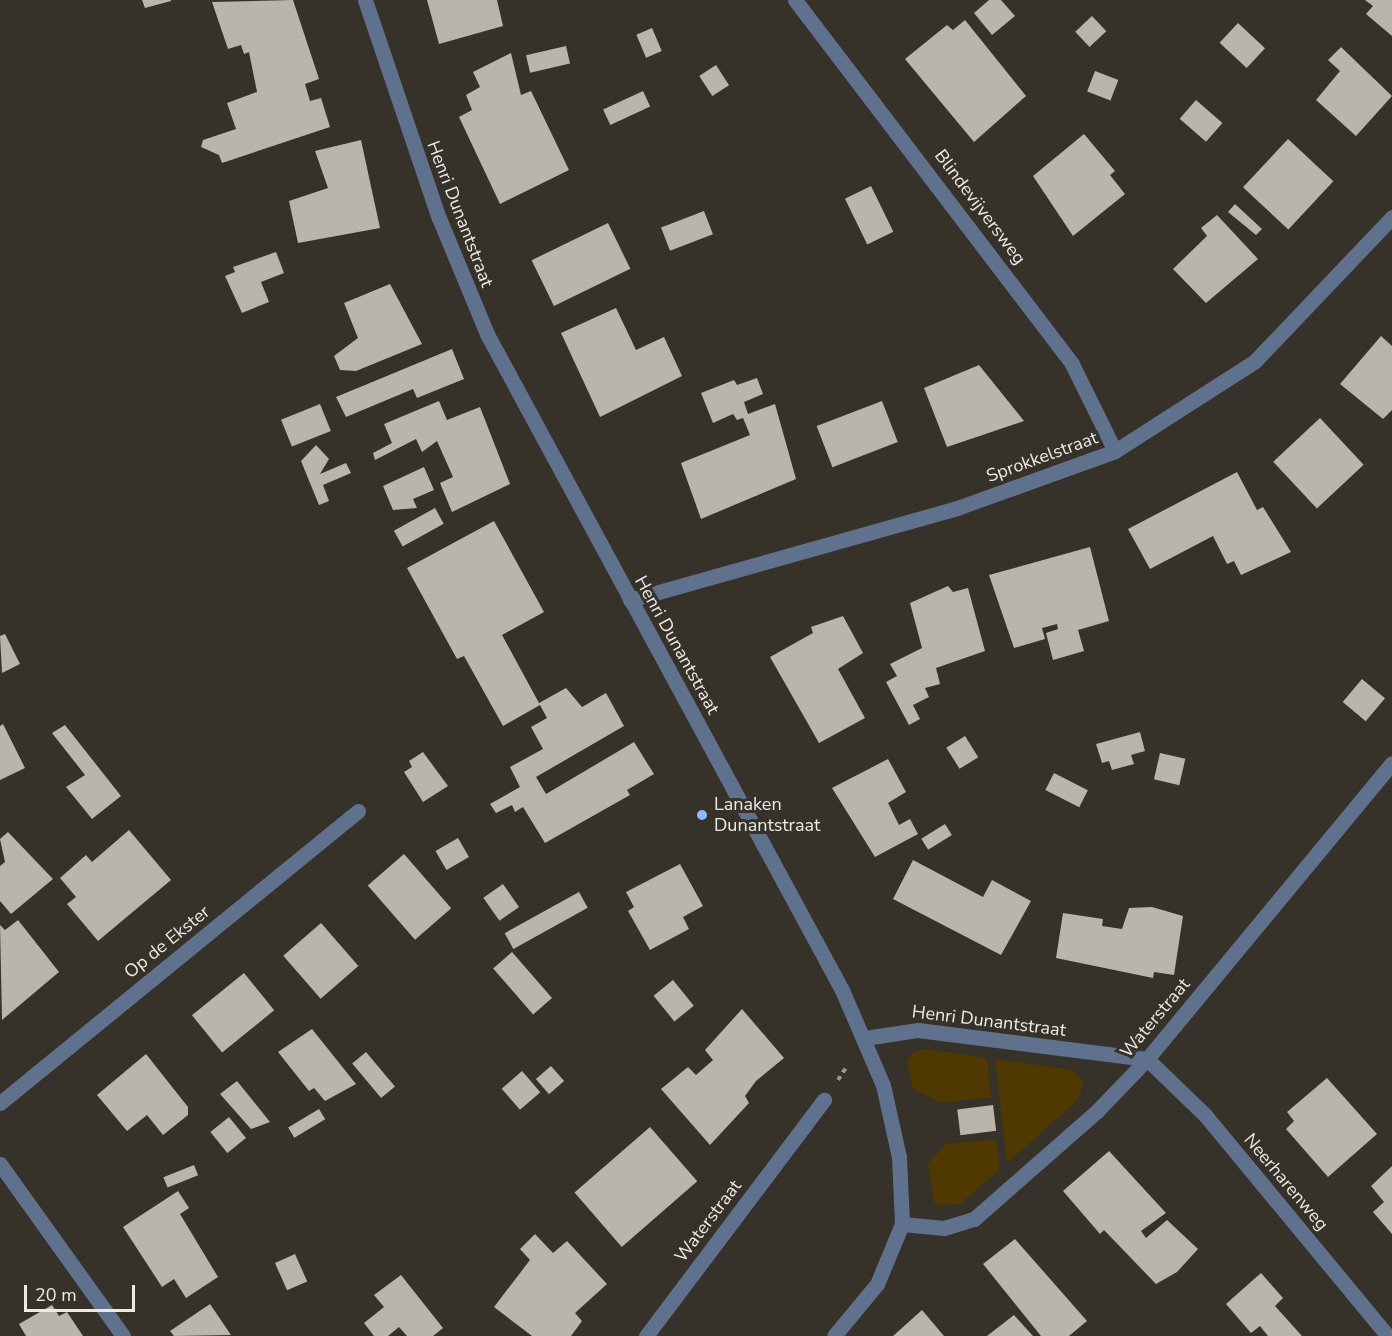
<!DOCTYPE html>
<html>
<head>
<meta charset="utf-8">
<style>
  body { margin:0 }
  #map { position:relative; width:1392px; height:1336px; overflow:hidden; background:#36322a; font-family:"Nunito Sans",sans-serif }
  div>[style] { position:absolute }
  .green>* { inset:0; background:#4f3900 }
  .building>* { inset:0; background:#b9b5ab; transform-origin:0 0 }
  .path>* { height:4px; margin-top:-2px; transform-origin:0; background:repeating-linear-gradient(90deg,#9a9791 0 4.5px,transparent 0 9px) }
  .minor>* { height:15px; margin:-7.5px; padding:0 7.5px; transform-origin:7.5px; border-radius:7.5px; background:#60718e }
  .dots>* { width:16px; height:16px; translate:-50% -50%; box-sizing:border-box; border:3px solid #36322a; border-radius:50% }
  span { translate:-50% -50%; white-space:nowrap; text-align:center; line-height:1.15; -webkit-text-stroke:6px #36322a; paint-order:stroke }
  .street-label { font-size:18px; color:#eceae5 }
  .poi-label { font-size:18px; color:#eceae5 }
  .left { translate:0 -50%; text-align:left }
  .scale { position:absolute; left:24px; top:1285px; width:111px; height:27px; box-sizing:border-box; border:3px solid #eceae5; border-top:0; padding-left:8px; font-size:18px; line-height:21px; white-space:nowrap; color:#eceae5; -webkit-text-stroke:4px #36322a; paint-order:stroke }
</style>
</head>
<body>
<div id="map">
  <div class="green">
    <i style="clip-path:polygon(924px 1049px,987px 1058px,991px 1097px,941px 1103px,913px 1089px,907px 1063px,911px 1054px)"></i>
    <i style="clip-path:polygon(995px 1059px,1073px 1070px,1084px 1082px,1078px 1100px,1007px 1163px)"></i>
    <i style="clip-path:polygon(996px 1139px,1000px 1169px,960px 1204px,935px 1205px,928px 1164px,946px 1144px)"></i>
  </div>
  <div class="building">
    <i style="clip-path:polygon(142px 0,171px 0,171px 1px,145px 8px)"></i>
    <i style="clip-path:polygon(293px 0,319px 79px,305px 84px,310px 101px,321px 98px,330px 127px,222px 163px,219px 155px,201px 147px,203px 140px,236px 129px,227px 103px,257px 92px,249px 52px,244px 54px,241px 45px,228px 49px,212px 2px)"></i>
    <i style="clip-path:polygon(427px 0,497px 0,503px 26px,439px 44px)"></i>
    <i style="clip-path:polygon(989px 0,1001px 0,1015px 16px,992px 35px,974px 13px)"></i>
    <i style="clip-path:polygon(1365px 0,1392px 0,1392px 36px,1366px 14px,1373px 6px)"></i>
    <i style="left:1092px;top:16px;width:21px;height:23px;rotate:47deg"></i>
    <i style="clip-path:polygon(965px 20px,1026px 96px,974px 142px,905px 59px,947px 25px,953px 30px)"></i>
    <i style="left:1238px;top:23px;width:37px;height:27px;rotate:43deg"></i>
    <i style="left:652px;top:28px;width:25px;height:17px;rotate:67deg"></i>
    <i style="left:566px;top:46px;width:18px;height:41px;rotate:77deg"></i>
    <i style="clip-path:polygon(1341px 47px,1392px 96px,1356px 136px,1316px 100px,1340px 71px,1328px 60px)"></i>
    <i style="clip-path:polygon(511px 53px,521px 95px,531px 91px,569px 170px,500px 204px,459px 117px,472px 110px,466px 95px,480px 87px,473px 72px)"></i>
    <i style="left:716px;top:65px;width:24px;height:20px;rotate:57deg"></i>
    <i style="left:1095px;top:71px;width:25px;height:22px;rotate:21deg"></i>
    <i style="left:643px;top:91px;width:17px;height:44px;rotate:65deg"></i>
    <i style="left:1196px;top:100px;width:35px;height:25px;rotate:41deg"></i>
    <i style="clip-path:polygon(1084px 134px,1115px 171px,1110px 175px,1125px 194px,1073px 236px,1033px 176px)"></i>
    <i style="left:1288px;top:139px;width:62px;height:66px;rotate:43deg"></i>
    <i style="clip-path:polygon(361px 140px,380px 228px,298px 243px,289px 201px,328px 188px,315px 151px)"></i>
    <i style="left:871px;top:186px;width:51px;height:29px;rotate:64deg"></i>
    <i style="clip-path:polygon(1235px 204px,1262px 229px,1256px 235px,1228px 212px)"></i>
    <i style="left:704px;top:211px;width:25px;height:46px;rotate:69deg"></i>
    <i style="clip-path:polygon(1217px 215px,1258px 259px,1206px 303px,1173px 269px,1207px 236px,1201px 228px)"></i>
    <i style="left:608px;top:223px;width:51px;height:85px;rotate:64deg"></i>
    <i style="clip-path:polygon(276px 252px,284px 273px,261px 282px,269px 302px,242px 313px,225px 276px,235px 272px,233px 267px)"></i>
    <i style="clip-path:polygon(390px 284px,422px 344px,356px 371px,340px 370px,334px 356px,358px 338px,344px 303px)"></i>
    <i style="clip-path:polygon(616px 308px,636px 350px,664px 337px,682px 376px,600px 417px,561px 333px)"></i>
    <i style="clip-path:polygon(1381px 336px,1392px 346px,1392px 410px,1383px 419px,1340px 384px)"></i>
    <i style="clip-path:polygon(452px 349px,464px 379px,417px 398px,413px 389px,346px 417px,336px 397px)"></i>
    <i style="clip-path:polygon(979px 365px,1024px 421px,947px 447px,924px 388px)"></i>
    <i style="clip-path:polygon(757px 378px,763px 394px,744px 402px,748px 414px,775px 404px,796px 479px,701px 519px,681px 463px,750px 435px,743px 418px,737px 420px,733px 414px,713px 423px,701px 393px,734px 380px,737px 385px)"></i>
    <i style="clip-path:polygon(439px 401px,447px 420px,480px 407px,510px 484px,452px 512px,440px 483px,453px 477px,437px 441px,422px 452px,416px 439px,375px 460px,373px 453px,392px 443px,384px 424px)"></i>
    <i style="left:882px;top:401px;width:44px;height:70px;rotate:69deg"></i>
    <i style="left:320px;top:404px;width:29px;height:42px;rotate:68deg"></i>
    <i style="left:1320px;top:418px;width:64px;height:64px;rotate:47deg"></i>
    <i style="clip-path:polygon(316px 445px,329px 459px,320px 474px,346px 463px,351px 473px,323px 485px,329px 501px,319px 505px,301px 461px)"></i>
    <i style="clip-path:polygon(424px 467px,434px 490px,413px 499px,417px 508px,393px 510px,383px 486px)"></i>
    <i style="clip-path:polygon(1237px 472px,1257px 510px,1263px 507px,1291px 552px,1241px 575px,1234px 561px,1227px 564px,1213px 536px,1150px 569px,1128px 529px)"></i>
    <i style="left:435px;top:508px;width:18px;height:47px;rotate:61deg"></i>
    <i style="clip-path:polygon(494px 521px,544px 612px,502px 635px,539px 703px,566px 688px,582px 707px,606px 693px,624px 726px,536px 777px,546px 794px,634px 742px,654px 774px,627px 790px,630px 795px,545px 843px,523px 807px,515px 812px,512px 805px,496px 813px,490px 804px,520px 787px,510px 767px,543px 749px,531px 727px,547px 718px,540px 705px,503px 726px,464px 656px,457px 659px,407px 568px)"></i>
    <i style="clip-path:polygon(1090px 547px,1109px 621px,1078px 630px,1084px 651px,1053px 660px,1046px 633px,1058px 629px,1057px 624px,1042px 628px,1045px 639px,1014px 648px,989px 575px)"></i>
    <i style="clip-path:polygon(948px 586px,953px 592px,968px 588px,985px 651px,936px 668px,940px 684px,925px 688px,929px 697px,913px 705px,920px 719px,909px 725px,886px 682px,897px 676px,890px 664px,922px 648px,910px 603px)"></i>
    <i style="clip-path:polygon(843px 616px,863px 653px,838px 669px,865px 718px,819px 743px,770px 657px,813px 633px,811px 627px)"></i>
    <i style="clip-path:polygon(5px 634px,20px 664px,2px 673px,0 636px)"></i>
    <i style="left:1362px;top:679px;width:30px;height:30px;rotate:40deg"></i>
    <i style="clip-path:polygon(3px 724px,25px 768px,0 780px,0 726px)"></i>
    <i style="clip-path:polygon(65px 725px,121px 796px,92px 819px,66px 787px,85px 775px,52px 733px)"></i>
    <i style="clip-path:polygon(1140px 732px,1145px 751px,1131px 755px,1134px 764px,1112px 770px,1109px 761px,1102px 763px,1096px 744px)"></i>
    <i style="left:965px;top:736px;width:25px;height:22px;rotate:58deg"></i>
    <i style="clip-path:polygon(423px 752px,448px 786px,423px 802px,404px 772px,412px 767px,409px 761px)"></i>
    <i style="left:1160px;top:753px;width:26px;height:27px;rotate:13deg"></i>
    <i style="clip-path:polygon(888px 759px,906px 792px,888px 803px,899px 825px,910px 819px,918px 834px,875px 857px,832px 788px)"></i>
    <i style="left:1054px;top:773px;width:38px;height:19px;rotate:27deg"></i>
    <i style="left:945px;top:824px;width:13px;height:28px;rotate:58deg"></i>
    <i style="clip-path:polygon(129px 830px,171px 880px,98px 941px,67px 904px,76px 897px,60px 878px,86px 855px,92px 862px)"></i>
    <i style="clip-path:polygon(8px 832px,53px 879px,11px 914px,0 901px,0 866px,5px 862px,0 839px)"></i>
    <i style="left:458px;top:838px;width:22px;height:26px;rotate:60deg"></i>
    <i style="left:404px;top:854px;width:72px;height:48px;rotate:49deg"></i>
    <i style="clip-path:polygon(913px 860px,983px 897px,992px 880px,1031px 901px,1001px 955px,893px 899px)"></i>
    <i style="clip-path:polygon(680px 864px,703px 906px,683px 917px,689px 929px,650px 950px,628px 911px,634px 907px,626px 892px)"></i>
    <i style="left:503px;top:884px;width:28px;height:24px;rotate:55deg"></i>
    <i style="left:579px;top:892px;width:18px;height:85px;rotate:61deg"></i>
    <i style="clip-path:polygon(1152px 907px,1183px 916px,1174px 975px,1154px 972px,1153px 978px,1056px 958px,1063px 913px,1103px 919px,1102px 926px,1122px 929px,1129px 908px)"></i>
    <i style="clip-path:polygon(18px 920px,59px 972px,2px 1020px,0 925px,5px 930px)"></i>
    <i style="left:321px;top:923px;width:57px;height:50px;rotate:49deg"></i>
    <i style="left:512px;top:952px;width:61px;height:25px;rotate:49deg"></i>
    <i style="left:244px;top:973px;width:48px;height:67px;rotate:51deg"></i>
    <i style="left:673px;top:980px;width:33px;height:25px;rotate:51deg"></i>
    <i style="clip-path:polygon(742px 1009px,784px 1058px,756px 1081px,745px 1096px,749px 1103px,710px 1145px,661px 1089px,688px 1067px,696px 1075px,713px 1060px,705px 1050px)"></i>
    <i style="clip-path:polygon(312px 1029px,356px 1084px,325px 1101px,314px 1088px,309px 1091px,278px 1052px)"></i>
    <i style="left:366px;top:1052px;width:45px;height:18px;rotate:50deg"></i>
    <i style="clip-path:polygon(146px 1054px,188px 1107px,188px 1115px,163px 1135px,147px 1115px,127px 1131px,97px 1095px)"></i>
    <i style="left:551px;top:1066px;width:20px;height:20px;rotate:49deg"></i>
    <i style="left:522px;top:1071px;width:28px;height:27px;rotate:49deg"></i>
    <i style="clip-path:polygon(1327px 1078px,1377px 1134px,1328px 1177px,1286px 1129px,1294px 1121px,1287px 1112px)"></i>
    <i style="clip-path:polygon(237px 1081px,270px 1122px,251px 1129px,220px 1094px)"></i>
    <i style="left:993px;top:1105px;width:26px;height:36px;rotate:83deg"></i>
    <i style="left:319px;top:1109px;width:12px;height:36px;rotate:59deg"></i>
    <i style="left:229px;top:1117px;width:27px;height:24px;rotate:51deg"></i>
    <i style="left:650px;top:1127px;width:72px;height:100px;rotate:49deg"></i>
    <i style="clip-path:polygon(1109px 1151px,1166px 1213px,1141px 1231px,1146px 1238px,1167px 1220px,1198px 1249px,1177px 1272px,1156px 1284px,1104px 1230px,1100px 1234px,1063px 1191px)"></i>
    <i style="left:194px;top:1165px;width:11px;height:33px;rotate:68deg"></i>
    <i style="clip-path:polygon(1392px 1166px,1392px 1234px,1373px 1212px,1384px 1202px,1371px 1186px)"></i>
    <i style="clip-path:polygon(178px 1191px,189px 1208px,180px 1214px,218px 1277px,186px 1298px,174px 1279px,162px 1287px,123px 1227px)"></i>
    <i style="clip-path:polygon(535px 1234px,553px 1253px,567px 1241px,607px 1284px,575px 1313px,582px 1321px,571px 1336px,532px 1336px,494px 1307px,530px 1260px,520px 1249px)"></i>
    <i style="clip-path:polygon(1015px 1239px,1087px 1321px,1069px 1336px,1041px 1336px,983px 1264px)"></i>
    <i style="left:295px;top:1254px;width:30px;height:22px;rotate:66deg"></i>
    <i style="clip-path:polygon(1261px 1273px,1283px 1298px,1275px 1306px,1302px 1336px,1268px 1336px,1260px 1326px,1251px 1333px,1226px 1304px)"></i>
    <i style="clip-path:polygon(401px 1275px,443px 1328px,433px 1336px,407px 1336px,399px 1327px,388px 1336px,374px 1336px,364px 1323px,384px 1307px,374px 1295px)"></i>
    <i style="clip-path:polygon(210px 1304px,231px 1335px,174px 1336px,170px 1331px)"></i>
    <i style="clip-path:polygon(52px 1305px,59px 1316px,67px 1312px,83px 1336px,26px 1336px,19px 1324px)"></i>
    <i style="clip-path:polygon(922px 1310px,944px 1336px,893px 1336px)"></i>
    <i style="clip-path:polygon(1014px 1315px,1033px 1336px,987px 1336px)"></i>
  </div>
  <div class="path">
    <i style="left:838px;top:1080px;width:17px;rotate:-57deg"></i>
  </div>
  <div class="minor">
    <i style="left:365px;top:0;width:230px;rotate:71.3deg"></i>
    <i style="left:439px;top:218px;width:126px;rotate:67.5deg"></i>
    <i style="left:487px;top:334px;width:746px;rotate:61.58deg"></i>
    <i style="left:842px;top:990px;width:103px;rotate:66.7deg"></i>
    <i style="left:883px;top:1085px;width:74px;rotate:77.5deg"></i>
    <i style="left:899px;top:1157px;width:67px;rotate:87.4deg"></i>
    <i style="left:902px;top:1224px;width:65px;rotate:112.6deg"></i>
    <i style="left:877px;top:1284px;width:67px;rotate:129.6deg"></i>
    <i style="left:795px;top:0;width:457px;rotate:52.7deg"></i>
    <i style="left:1072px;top:364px;width:97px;rotate:63.7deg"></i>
    <i style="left:630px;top:600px;width:340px;rotate:-15.7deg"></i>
    <i style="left:957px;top:508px;width:168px;rotate:-19.8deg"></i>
    <i style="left:1115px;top:451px;width:166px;rotate:-32.7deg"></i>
    <i style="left:1255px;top:361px;width:199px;rotate:-46.4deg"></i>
    <i style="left:865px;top:1038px;width:54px;rotate:-8.6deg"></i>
    <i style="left:918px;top:1030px;width:231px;rotate:7.2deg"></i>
    <i style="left:1147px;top:1059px;width:81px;rotate:44deg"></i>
    <i style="left:1205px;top:1115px;width:287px;rotate:50.4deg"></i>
    <i style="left:0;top:1103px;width:462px;rotate:-39.2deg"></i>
    <i style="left:0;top:1164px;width:211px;rotate:54.4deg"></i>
    <i style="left:902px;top:1224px;width:42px;rotate:5.4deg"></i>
    <i style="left:944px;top:1228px;width:31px;rotate:-17deg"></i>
    <i style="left:974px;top:1219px;width:164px;rotate:-41.3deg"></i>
    <i style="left:1097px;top:1111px;width:72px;rotate:-46.1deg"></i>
    <i style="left:1147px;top:1059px;width:384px;rotate:-50.4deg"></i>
    <i style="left:646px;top:1336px;width:296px;rotate:-53deg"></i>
  </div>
  <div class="dots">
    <i style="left:702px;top:815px;background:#8fb8fd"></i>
  </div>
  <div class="street-label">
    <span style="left:980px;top:207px;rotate:53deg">Blindevijversweg</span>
    <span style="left:460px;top:214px;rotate:69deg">Henri Dunantstraat</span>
    <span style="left:1042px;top:457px;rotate:-20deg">Sprokkelstraat</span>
    <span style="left:677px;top:645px;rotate:61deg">Henri Dunantstraat</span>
    <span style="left:167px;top:942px;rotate:-39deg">Op de Ekster</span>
    <span style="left:1155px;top:1018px;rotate:-50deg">Waterstraat</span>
    <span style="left:989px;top:1021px;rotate:7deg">Henri Dunantstraat</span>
    <span style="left:1286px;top:1182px;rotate:50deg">Neerharenweg</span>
    <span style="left:708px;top:1221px;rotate:-53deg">Waterstraat</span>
  </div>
  <div class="poi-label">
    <span class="left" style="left:714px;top:815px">Lanaken<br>Dunantstraat</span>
  </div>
  <div class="scale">20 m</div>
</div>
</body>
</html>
